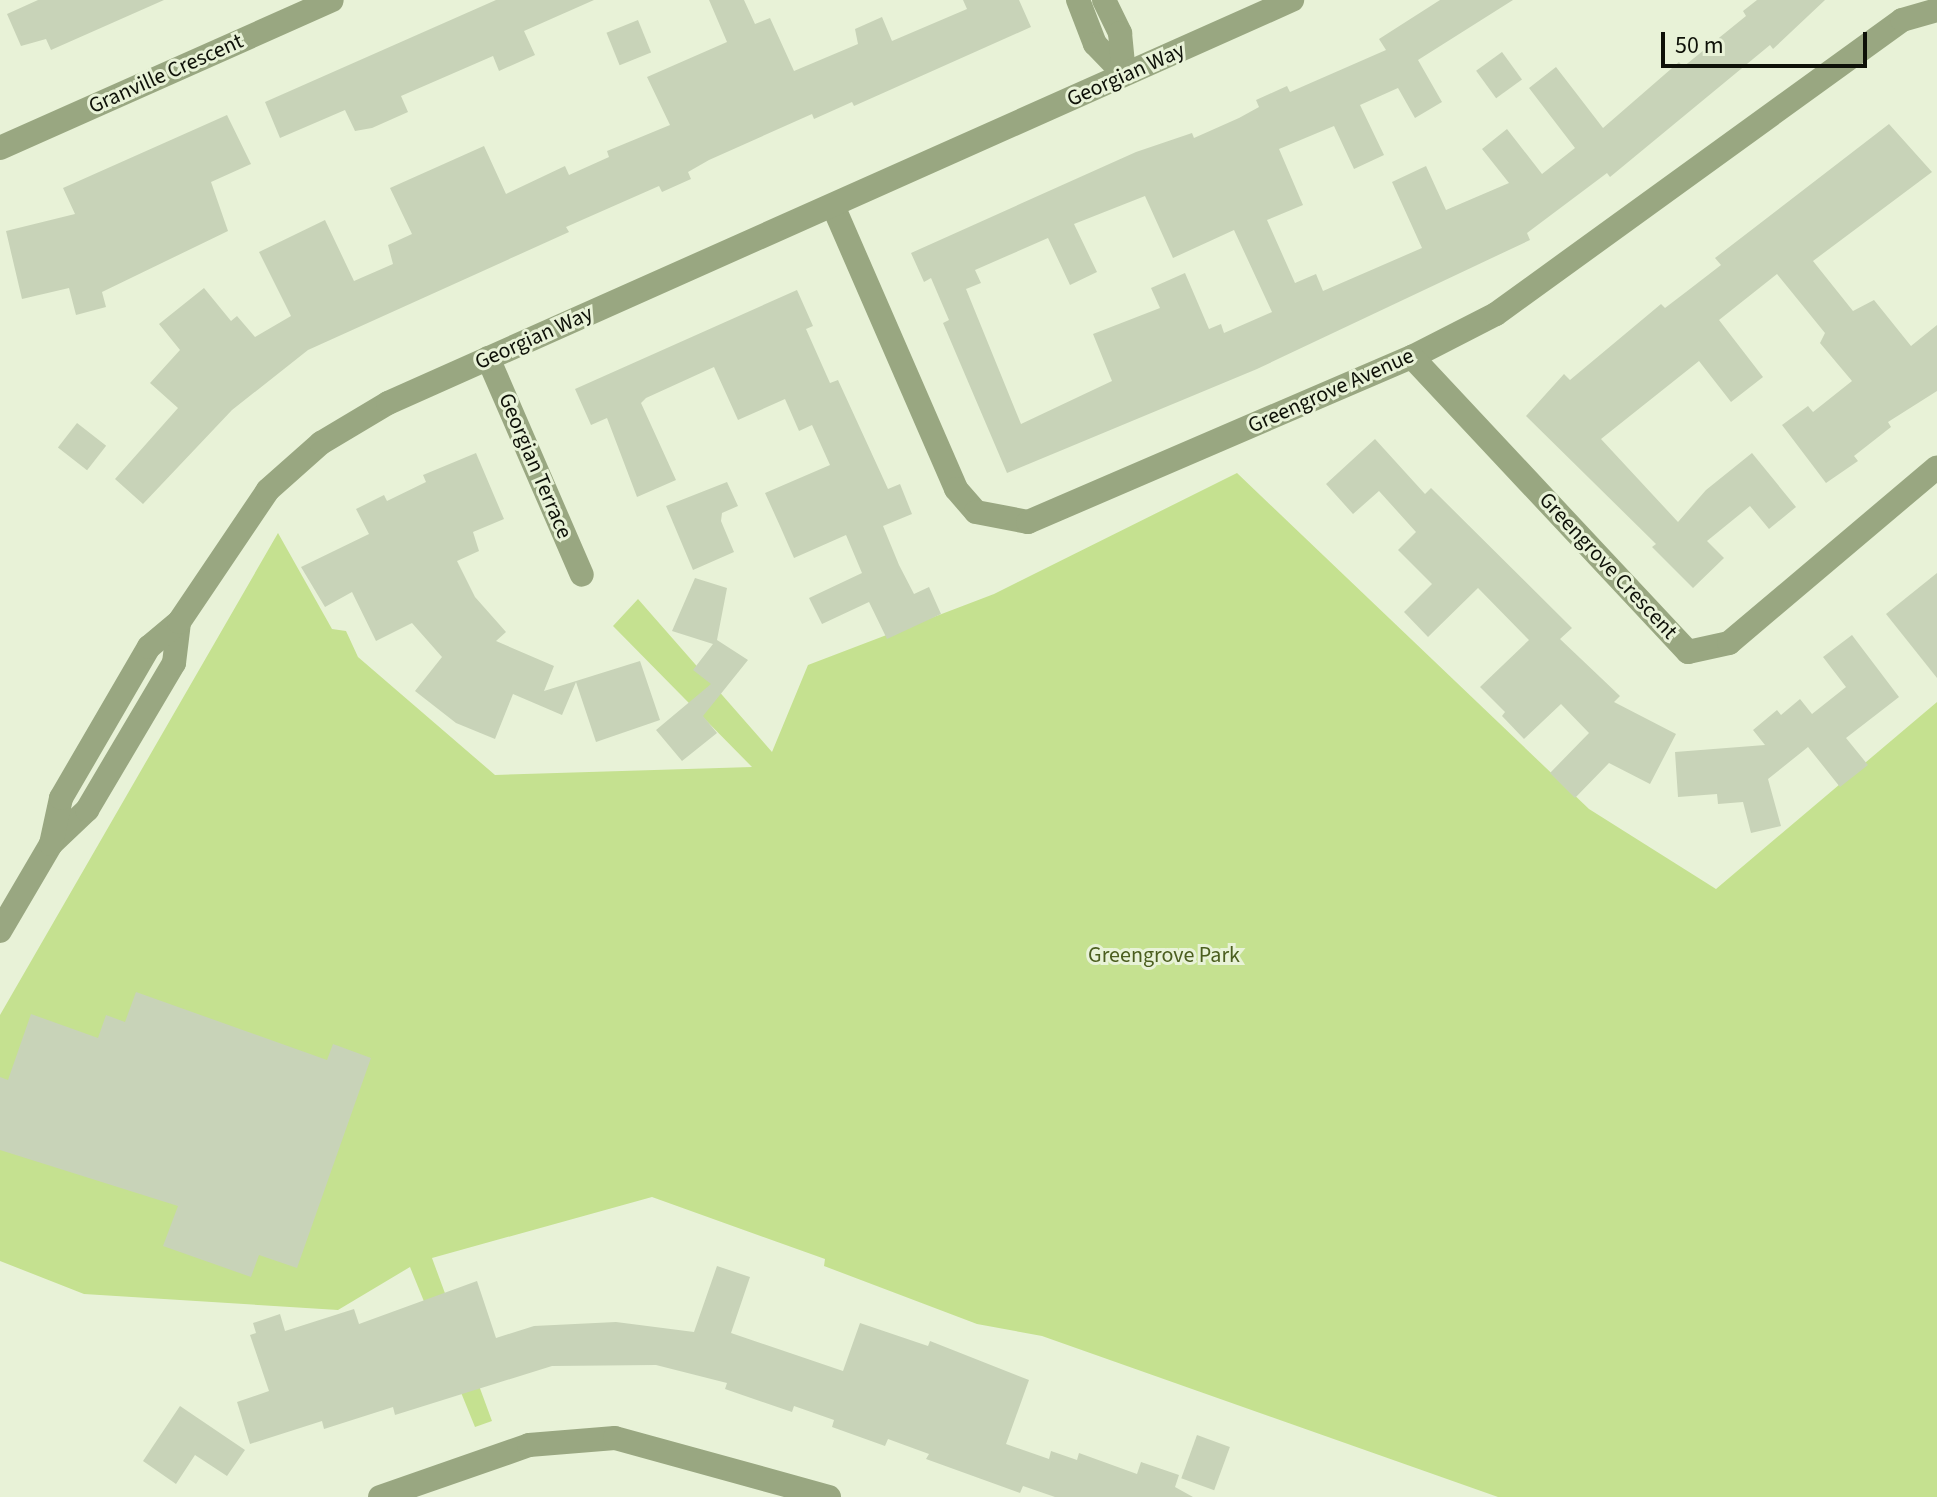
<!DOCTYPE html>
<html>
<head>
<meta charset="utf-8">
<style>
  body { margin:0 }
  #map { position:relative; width:1937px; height:1497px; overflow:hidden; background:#e8f2d7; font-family:"Source Sans 3",sans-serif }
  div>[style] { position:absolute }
  .green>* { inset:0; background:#c5e190 }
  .building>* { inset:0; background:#c8d3b8; transform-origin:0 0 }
  .minor>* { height:24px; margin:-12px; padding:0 12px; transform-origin:12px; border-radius:12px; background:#99a781 }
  span { translate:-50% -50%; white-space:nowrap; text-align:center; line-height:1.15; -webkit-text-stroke:6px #e8f2d7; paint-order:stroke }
  .street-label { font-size:22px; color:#0e1108 }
  .park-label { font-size:22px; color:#4b5e1f }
  .scale { position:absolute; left:1661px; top:32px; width:206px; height:36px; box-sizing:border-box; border:4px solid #0e1108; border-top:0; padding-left:10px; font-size:24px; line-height:28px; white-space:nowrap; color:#0e1108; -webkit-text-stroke:6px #e8f2d7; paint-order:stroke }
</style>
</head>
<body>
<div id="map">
  <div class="green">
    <i style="clip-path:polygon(1237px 473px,1589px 809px,1716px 889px,1937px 702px,1937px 1497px,1498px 1497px,1042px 1336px,977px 1324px,824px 1266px,825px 1259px,652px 1197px,432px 1258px,492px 1421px,475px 1427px,410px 1267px,338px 1310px,84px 1294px,0 1261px,0 1015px,278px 533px,332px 629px,346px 631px,358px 657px,495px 775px,752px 767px,613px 626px,638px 599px,772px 752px,808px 665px,994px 594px)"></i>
  </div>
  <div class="building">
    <i style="clip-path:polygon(38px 0,164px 0,51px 50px,46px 39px,21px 46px,7px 14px)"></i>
    <i style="clip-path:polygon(496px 0,594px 0,524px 31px,535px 55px,499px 71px,493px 56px,401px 96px,408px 112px,372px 128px,355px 131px,345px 110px,280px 138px,265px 102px)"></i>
    <i style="clip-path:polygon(709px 0,744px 0,755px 24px,770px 18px,794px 71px,858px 44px,855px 29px,882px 17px,892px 41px,967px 9px,963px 0,1019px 0,1031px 27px,854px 106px,852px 102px,814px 119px,812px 114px,709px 160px,688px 172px,691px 179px,662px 192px,659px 186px,566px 227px,569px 232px,308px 350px,232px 410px,143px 504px,115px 479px,178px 408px,150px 383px,180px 350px,159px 324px,204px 288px,231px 321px,237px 316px,255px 337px,291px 316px,259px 252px,325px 220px,354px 281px,393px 264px,388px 245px,412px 234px,390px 188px,484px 146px,506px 194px,565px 166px,569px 175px,609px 157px,607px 151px,670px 125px,647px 77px,727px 42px)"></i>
    <i style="clip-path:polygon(evenodd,1440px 0,1513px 0,1418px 60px,1442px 102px,1415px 118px,1398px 88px,1360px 105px,1384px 155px,1354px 169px,1334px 126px,1279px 149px,1303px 205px,1267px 220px,1295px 283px,1316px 274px,1323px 291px,1422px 248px,1392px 182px,1426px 166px,1446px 210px,1509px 183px,1482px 149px,1507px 129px,1542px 174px,1575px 148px,1529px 88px,1556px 67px,1603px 128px,1679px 62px,1683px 67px,1746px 16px,1743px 11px,1757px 0,1825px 0,1773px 49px,1770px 45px,1610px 177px,1607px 173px,1527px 233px,1530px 240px,1257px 369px,1007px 473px,943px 323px,949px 320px,931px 278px,924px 282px,911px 253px,1136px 152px,1192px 133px,1194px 138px,1239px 118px,1259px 107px,1256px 100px,1287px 86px,1290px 92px,1386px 50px,1379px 39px,1440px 0,1145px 196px,1173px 258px,1234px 230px,1272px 312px,1224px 333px,1221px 324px,1209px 329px,1185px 273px,1151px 288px,1160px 308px,1093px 334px,1112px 381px,1021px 424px,966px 289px,981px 283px,975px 270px,1048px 238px,1070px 285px,1097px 272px,1074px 224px,1145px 196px)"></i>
    <i style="left:638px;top:20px;width:35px;height:34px;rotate:68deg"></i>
    <i style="left:1502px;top:52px;width:34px;height:32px;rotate:54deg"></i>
    <i style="clip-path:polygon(227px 115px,251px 164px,211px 182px,228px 231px,102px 292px,106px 307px,76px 315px,69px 288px,22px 299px,6px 231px,75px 214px,63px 188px)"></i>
    <i style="clip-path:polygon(1889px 124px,1932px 172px,1813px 261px,1853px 311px,1874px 300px,1911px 346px,1937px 325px,1937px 391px,1888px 422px,1891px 427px,1854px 456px,1858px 461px,1826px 483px,1782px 425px,1808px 406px,1813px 412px,1852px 381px,1820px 343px,1825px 333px,1777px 274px,1719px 320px,1763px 377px,1731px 402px,1699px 361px,1601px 439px,1678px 522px,1706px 490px,1752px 453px,1796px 507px,1769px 529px,1750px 506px,1707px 541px,1724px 558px,1693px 588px,1652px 547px,1656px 544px,1526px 416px,1564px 374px,1570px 380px,1661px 304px,1665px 308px,1686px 292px,1721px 265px,1715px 258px)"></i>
    <i style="clip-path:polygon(797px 290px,813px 326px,806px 329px,830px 383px,838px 380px,888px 489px,900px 484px,912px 514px,883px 526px,899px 565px,914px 594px,929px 587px,941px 614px,887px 639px,869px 602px,822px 624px,809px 598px,862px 573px,846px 535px,794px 558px,780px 526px,765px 493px,830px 465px,812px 425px,799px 431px,785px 399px,738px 420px,714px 367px,646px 398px,641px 403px,676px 480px,637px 497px,607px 418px,591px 425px,575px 389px)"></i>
    <i style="left:77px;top:423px;width:37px;height:31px;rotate:38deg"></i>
    <i style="clip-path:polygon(1375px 439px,1425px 494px,1431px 488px,1572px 628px,1560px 639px,1620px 696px,1614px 702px,1676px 734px,1650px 784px,1609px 763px,1575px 798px,1550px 773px,1589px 733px,1561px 704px,1524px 739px,1502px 716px,1505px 712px,1480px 687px,1529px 640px,1478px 588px,1428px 637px,1404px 612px,1432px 584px,1398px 550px,1416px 532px,1379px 491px,1353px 514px,1326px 484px)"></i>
    <i style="clip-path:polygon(476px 453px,504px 519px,473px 532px,479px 551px,457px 561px,475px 597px,506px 632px,496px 641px,554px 666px,544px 691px,640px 661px,660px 720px,596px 742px,576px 682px,562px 715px,513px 694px,495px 739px,456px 723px,415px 691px,442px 657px,412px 623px,376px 641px,352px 592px,325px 607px,301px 567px,369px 534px,356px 509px,384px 495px,387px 501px,426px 482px,423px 475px)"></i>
    <i style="clip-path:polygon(727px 482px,738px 506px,722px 513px,721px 521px,734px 552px,693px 570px,666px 506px)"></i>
    <i style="clip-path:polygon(1937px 573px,1937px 678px,1886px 614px)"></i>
    <i style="clip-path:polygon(695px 578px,727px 588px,717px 640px,748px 660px,703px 716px,717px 733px,682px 761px,656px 730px,711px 684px,693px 670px,713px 644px,672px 631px)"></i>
    <i style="clip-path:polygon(1852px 635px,1899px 697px,1846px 738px,1868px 765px,1840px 787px,1808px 747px,1768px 779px,1781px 826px,1751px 833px,1743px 802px,1718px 804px,1717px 794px,1678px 797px,1675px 752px,1765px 745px,1753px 730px,1777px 710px,1781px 715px,1800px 699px,1812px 714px,1846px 687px,1823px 657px)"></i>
    <i style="clip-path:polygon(136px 992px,327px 1060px,333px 1044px,371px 1058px,297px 1268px,259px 1255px,251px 1277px,163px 1246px,178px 1206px,0 1150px,0 1077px,8px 1080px,31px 1014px,98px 1038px,106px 1015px,125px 1022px)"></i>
    <i style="clip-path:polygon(717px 1266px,750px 1277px,731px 1333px,843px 1371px,860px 1323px,928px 1346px,930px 1341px,1029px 1380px,1006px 1444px,1049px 1459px,1051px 1451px,1077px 1460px,1079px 1453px,1137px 1474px,1141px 1462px,1179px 1475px,1175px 1487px,1193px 1497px,1055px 1497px,1023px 1486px,1020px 1493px,926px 1459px,929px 1454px,888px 1439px,885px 1446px,832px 1427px,834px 1420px,794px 1406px,792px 1412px,725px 1389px,727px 1383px,656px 1365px,552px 1366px,395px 1415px,393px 1407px,324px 1429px,322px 1421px,250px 1444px,237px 1402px,269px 1391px,250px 1335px,256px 1333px,253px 1323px,280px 1314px,285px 1331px,354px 1309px,359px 1324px,477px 1281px,496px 1338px,534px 1326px,616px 1322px,694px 1332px)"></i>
    <i style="clip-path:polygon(180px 1406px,245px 1450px,227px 1476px,195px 1455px,176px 1484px,143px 1461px)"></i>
    <i style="left:1197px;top:1435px;width:35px;height:46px;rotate:20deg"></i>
  </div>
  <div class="minor">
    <i style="left:1078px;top:0;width:47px;rotate:68.9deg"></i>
    <i style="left:1095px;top:44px;width:42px;rotate:46deg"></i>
    <i style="left:1104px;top:0;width:37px;rotate:64deg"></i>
    <i style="left:1120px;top:33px;width:41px;rotate:84.4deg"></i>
    <i style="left:0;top:148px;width:363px;rotate:-24deg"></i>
    <i style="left:834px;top:208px;width:306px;rotate:66.5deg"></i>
    <i style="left:956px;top:489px;width:30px;rotate:49deg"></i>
    <i style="left:976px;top:512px;width:53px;rotate:10.9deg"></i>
    <i style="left:1028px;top:522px;width:418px;rotate:-23.3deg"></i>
    <i style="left:1412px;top:357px;width:94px;rotate:-27.1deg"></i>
    <i style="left:1496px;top:314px;width:501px;rotate:-35.91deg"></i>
    <i style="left:1902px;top:20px;width:36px;rotate:-16deg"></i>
    <i style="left:1412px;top:357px;width:404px;rotate:46.9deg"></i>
    <i style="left:1688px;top:652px;width:42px;rotate:-12.4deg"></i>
    <i style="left:1729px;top:643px;width:272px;rotate:-40.2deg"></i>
    <i style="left:488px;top:358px;width:236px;rotate:66.6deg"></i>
    <i style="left:51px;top:844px;width:50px;rotate:-43.4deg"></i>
    <i style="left:87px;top:810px;width:171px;rotate:-59.4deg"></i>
    <i style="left:174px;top:663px;width:41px;rotate:-83deg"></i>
    <i style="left:0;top:931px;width:101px;rotate:-59.6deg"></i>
    <i style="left:51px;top:844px;width:47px;rotate:-77.7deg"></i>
    <i style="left:61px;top:798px;width:175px;rotate:-59.8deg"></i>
    <i style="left:149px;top:647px;width:39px;rotate:-40deg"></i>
    <i style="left:179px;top:622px;width:159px;rotate:-56deg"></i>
    <i style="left:268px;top:490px;width:71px;rotate:-41.6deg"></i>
    <i style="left:321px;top:443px;width:78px;rotate:-30.8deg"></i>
    <i style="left:388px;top:403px;width:990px;rotate:-24.03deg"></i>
    <i style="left:380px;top:1497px;width:158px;rotate:-19.2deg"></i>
    <i style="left:529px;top:1445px;width:86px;rotate:-4.7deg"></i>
    <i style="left:615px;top:1438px;width:222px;rotate:15.4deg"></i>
  </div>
  <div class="street-label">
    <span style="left:166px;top:74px;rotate:-24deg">Granville Crescent</span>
    <span style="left:1126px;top:75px;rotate:-24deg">Georgian Way</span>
    <span style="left:534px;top:338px;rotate:-24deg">Georgian Way</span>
    <span style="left:1331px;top:391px;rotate:-24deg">Greengrove Avenue</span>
    <span style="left:535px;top:466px;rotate:67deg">Georgian Terrace</span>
    <span style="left:1608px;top:566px;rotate:47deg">Greengrove Crescent</span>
  </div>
  <div class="park-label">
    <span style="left:1164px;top:956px">Greengrove Park</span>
  </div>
  <div class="scale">50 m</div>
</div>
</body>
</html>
